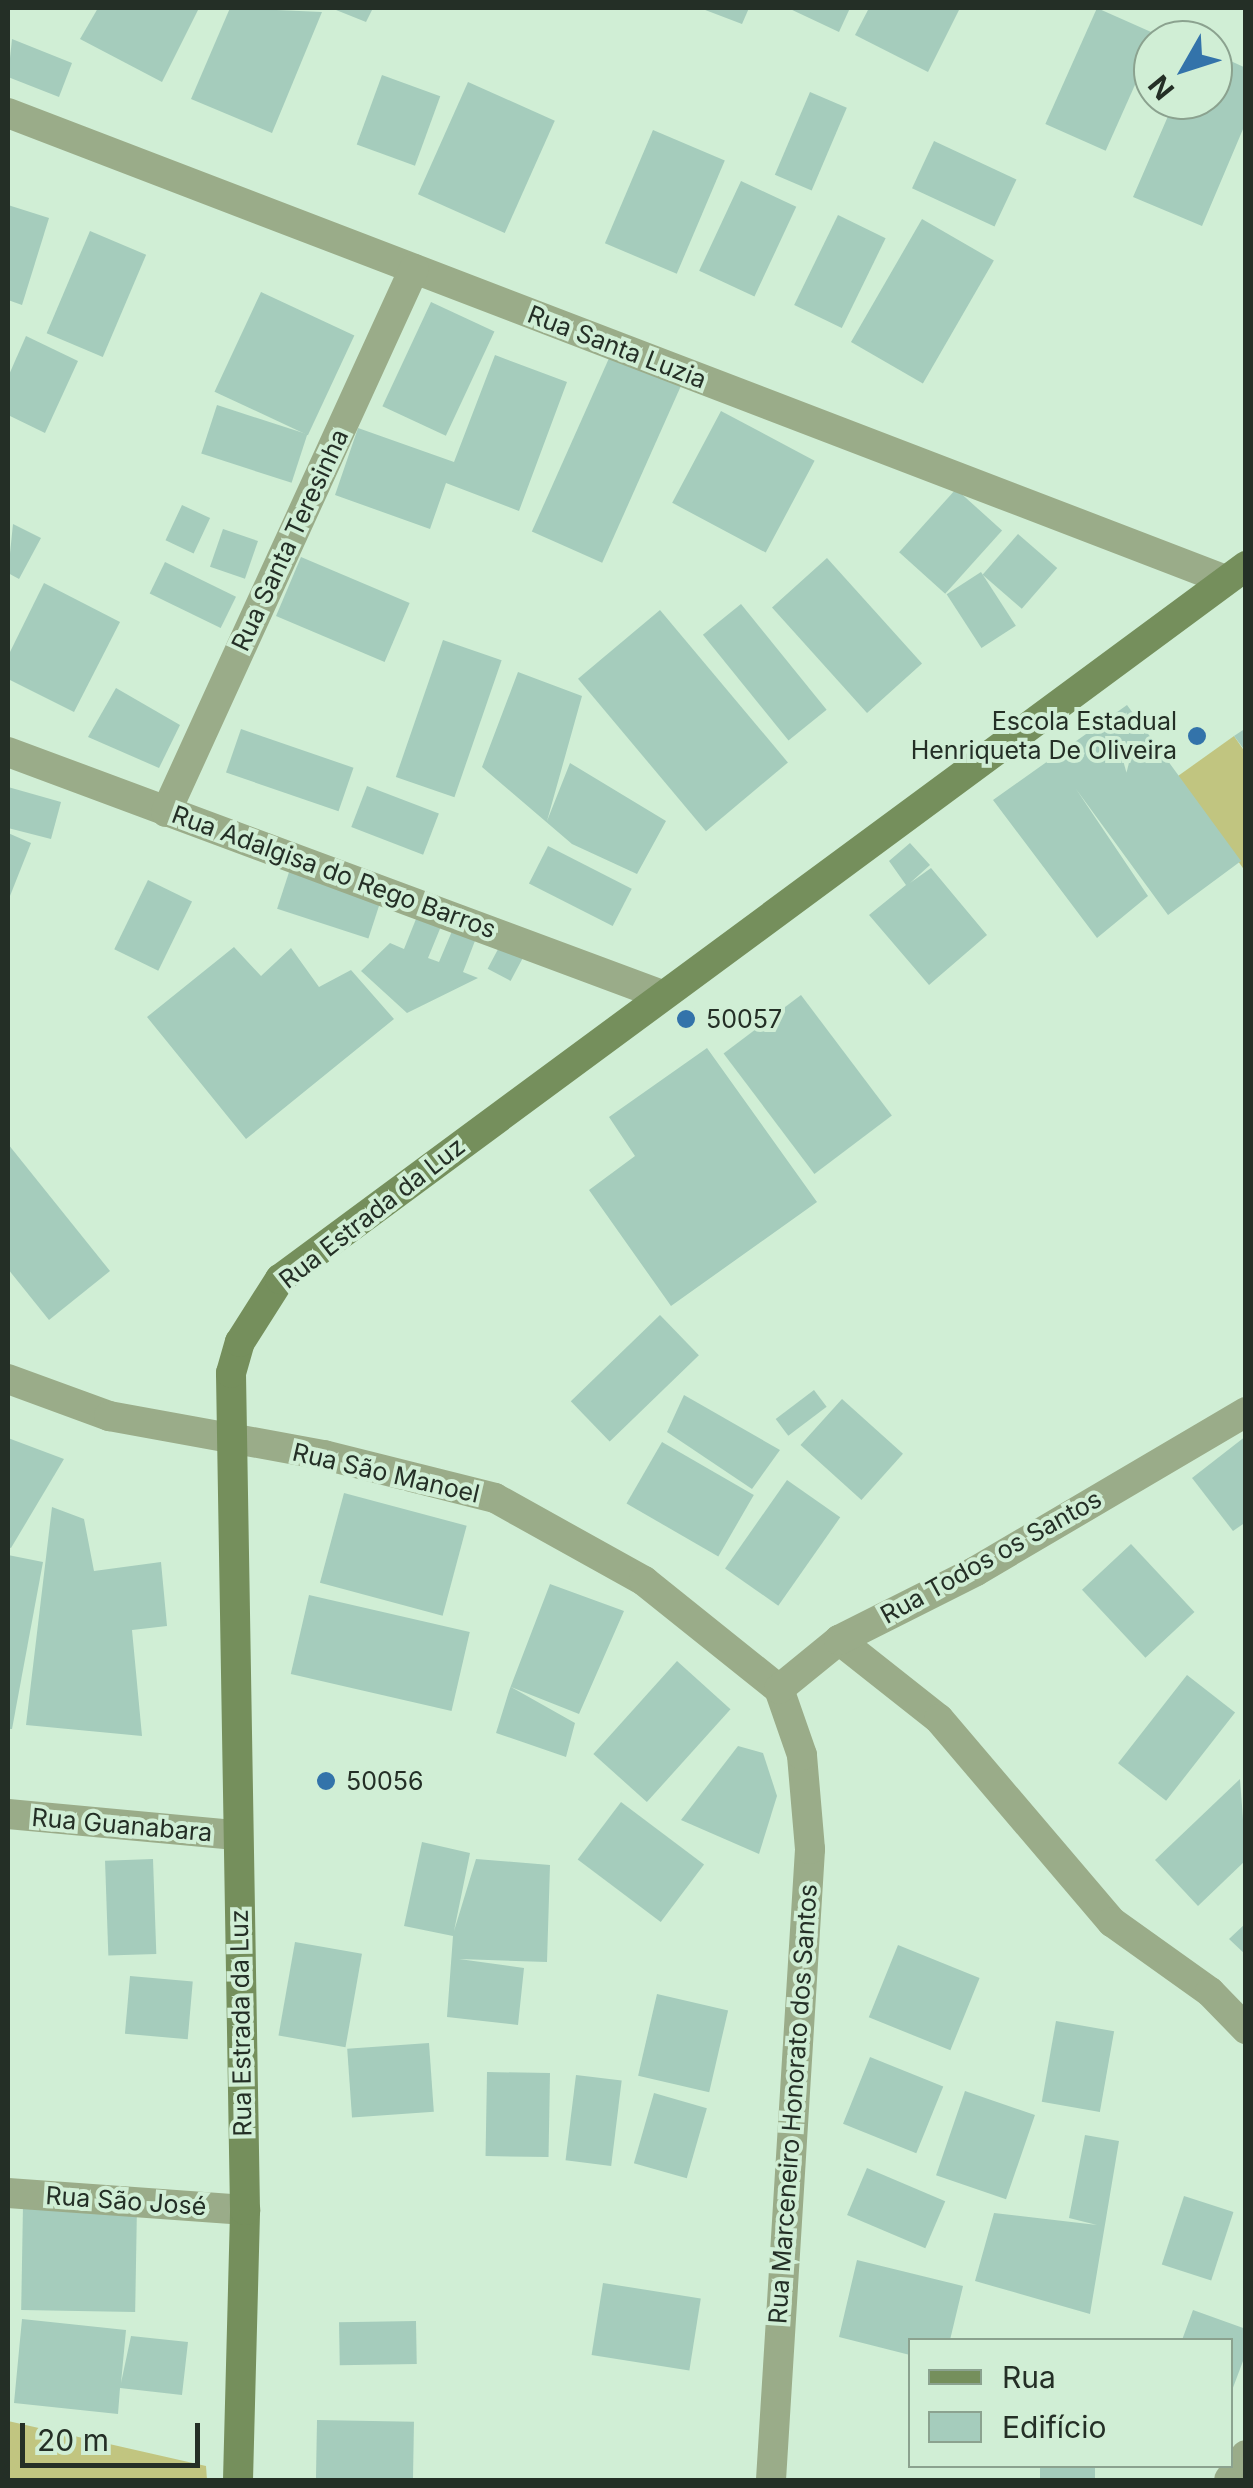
<!DOCTYPE html>
<html>
<head>
<meta charset="utf-8">
<style>
  body { margin:0 }
  #map { position:relative; width:1253px; height:2488px; overflow:hidden; background:#d0eed5; font-family:Inter,sans-serif }
  div>[style] { position:absolute }
  .green>* { inset:0; background:#c1c580 }
  .building>* { inset:0; background:#a5ccbc; transform-origin:0 0 }
  .street>* { height:30px; margin:-15px; padding:0 15px; transform-origin:15px; border-radius:15px; background:#9aac89 }
  .secondary>* { height:30px; margin:-15px; padding:0 15px; transform-origin:15px; border-radius:15px; background:#758f5c }
  .dots>* { width:28px; height:28px; translate:-50% -50%; box-sizing:border-box; border:5px solid #d0eed5; border-radius:50% }
  span { translate:-50% -50%; white-space:nowrap; text-align:center; line-height:1.15; -webkit-text-stroke:8px #d0eed5; paint-order:stroke }
  .street-label { font-size:25px; color:#242f26 }
  .poi-label { font-size:25px; color:#242f26 }
  .right { translate:-100% -50%; text-align:right }
  .left { translate:0 -50%; text-align:left }
  .frame { position:absolute; inset:0; border:10px solid #242f26; pointer-events:none }
  .legend { position:absolute; left:908px; top:2338px; width:325px; height:130px; box-sizing:border-box; background:#d0eed5; border:2px solid #8ba28f; margin:0; padding:12px 18px; list-style:none; font-size:30px; color:#242f26 }
  .legend li { display:flex; align-items:center; gap:20px; height:50px }
  .legend b { width:50px; border:2px solid #8ba28f }
  .north { position:absolute; left:1133px; top:20px; width:100px; height:100px; box-sizing:border-box; background:#d0eed5; border:2px solid #8ba28f; border-radius:50%; rotate:231deg; font-size:28px; font-weight:700; line-height:40px; text-align:center; color:#242f26 }
  .north::after { content:''; display:block; margin:auto; width:35px; height:45px; background:#3373aa; clip-path:polygon(50% 0,100% 100%,50% 72%,0 100%) }
  .scale { position:absolute; left:20px; top:2423px; width:180px; height:45px; box-sizing:border-box; border:5px solid #242f26; border-top:0; padding-left:12px; font-size:30px; line-height:35px; white-space:nowrap; color:#242f26; -webkit-text-stroke:8px #d0eed5; paint-order:stroke }
</style>
</head>
<body>
<div id="map">
  <div class="green">
    <i style="clip-path:polygon(1234px 736px,1245px 752px,1245px 871px,1178px 776px)"></i>
    <i style="clip-path:polygon(8px 2421px,206px 2466px,207px 2480px,8px 2480px)"></i>
  </div>
  <div class="building">
    <i style="clip-path:polygon(98px 8px,199px 8px,162px 82px,80px 39px)"></i>
    <i style="clip-path:polygon(230px 8px,322px 12px,272px 133px,191px 99px)"></i>
    <i style="clip-path:polygon(331px 8px,373px 8px,366px 22px)"></i>
    <i style="clip-path:polygon(700px 8px,749px 8px,742px 24px)"></i>
    <i style="clip-path:polygon(788px 8px,850px 8px,839px 32px)"></i>
    <i style="clip-path:polygon(869px 8px,960px 8px,928px 72px,855px 35px)"></i>
    <i style="left:1097px;top:8px;width:66px;height:127px;rotate:24deg"></i>
    <i style="clip-path:polygon(12px 39px,72px 63px,59px 97px,8px 77px)"></i>
    <i style="clip-path:polygon(1213px 53px,1246px 68px,1246px 122px,1202px 226px,1133px 197px,1175px 100px,1213px 100px)"></i>
    <i style="left:382px;top:75px;width:62px;height:74px;rotate:20deg"></i>
    <i style="left:468px;top:82px;width:95px;height:123px;rotate:24deg"></i>
    <i style="left:810px;top:92px;width:40px;height:90px;rotate:23deg"></i>
    <i style="left:653px;top:130px;width:78px;height:123px;rotate:23deg"></i>
    <i style="left:934px;top:141px;width:91px;height:52px;rotate:25deg"></i>
    <i style="left:741px;top:181px;width:61px;height:99px;rotate:25deg"></i>
    <i style="clip-path:polygon(8px 205px,49px 218px,22px 305px,8px 300px)"></i>
    <i style="left:838px;top:215px;width:53px;height:100px;rotate:26deg"></i>
    <i style="left:922px;top:219px;width:83px;height:142px;rotate:30deg"></i>
    <i style="left:90px;top:231px;width:61px;height:111px;rotate:23deg"></i>
    <i style="left:261px;top:292px;width:103px;height:110px;rotate:25deg"></i>
    <i style="left:431px;top:302px;width:70px;height:115px;rotate:25deg"></i>
    <i style="clip-path:polygon(26px 336px,78px 361px,45px 433px,8px 415px,8px 377px)"></i>
    <i style="left:614px;top:347px;width:77px;height:202px;rotate:24deg"></i>
    <i style="clip-path:polygon(495px 355px,567px 382px,519px 511px,446px 483px,430px 529px,335px 495px,358px 428px,454px 462px)"></i>
    <i style="left:217px;top:405px;width:95px;height:51px;rotate:18deg"></i>
    <i style="left:721px;top:411px;width:106px;height:104px;rotate:28deg"></i>
    <i style="left:956px;top:489px;width:62px;height:85px;rotate:42deg"></i>
    <i style="left:182px;top:505px;width:31px;height:39px;rotate:25deg"></i>
    <i style="clip-path:polygon(13px 524px,41px 538px,19px 579px,8px 573px)"></i>
    <i style="left:223px;top:529px;width:37px;height:40px;rotate:19deg"></i>
    <i style="left:1018px;top:534px;width:52px;height:54px;rotate:41deg"></i>
    <i style="left:301px;top:557px;width:118px;height:64px;rotate:23deg"></i>
    <i style="left:827px;top:558px;width:142px;height:74px;rotate:48deg"></i>
    <i style="left:165px;top:562px;width:79px;height:35px;rotate:26deg"></i>
    <i style="left:981px;top:572px;width:64px;height:41px;rotate:57deg"></i>
    <i style="clip-path:polygon(44px 583px,120px 622px,74px 712px,8px 679px,8px 656px)"></i>
    <i style="left:741px;top:604px;width:136px;height:49px;rotate:51deg"></i>
    <i style="left:660px;top:610px;width:199px;height:107px;rotate:50deg"></i>
    <i style="left:443px;top:640px;width:62px;height:145px;rotate:19deg"></i>
    <i style="clip-path:polygon(518px 672px,582px 696px,547px 821px,570px 763px,666px 821px,637px 874px,572px 844px,482px 767px)"></i>
    <i style="clip-path:polygon(116px 688px,180px 725px,159px 768px,88px 737px)"></i>
    <i style="clip-path:polygon(1127px 705px,1241px 861px,1168px 915px,1076px 789px,1148px 896px,1097px 938px,993px 800px)"></i>
    <i style="clip-path:polygon(1246px 728px,1246px 752px,1234px 736px)"></i>
    <i style="left:241px;top:729px;width:119px;height:46px;rotate:19deg"></i>
    <i style="left:367px;top:786px;width:77px;height:44px;rotate:21deg"></i>
    <i style="clip-path:polygon(8px 787px,61px 802px,51px 839px,8px 828px)"></i>
    <i style="clip-path:polygon(8px 833px,31px 843px,8px 901px)"></i>
    <i style="clip-path:polygon(910px 843px,930px 865px,910px 883px,931px 868px,987px 935px,929px 985px,869px 915px,906px 885px,889px 861px)"></i>
    <i style="left:548px;top:846px;width:94px;height:42px;rotate:27deg"></i>
    <i style="left:291px;top:866px;width:96px;height:45px;rotate:18deg"></i>
    <i style="left:148px;top:880px;width:49px;height:77px;rotate:26deg"></i>
    <i style="clip-path:polygon(420px 909px,444px 919px,428px 958px,439px 962px,455px 924px,478px 933px,463px 972px,478px 978px,407px 1013px,361px 971px,390px 943px,404px 949px)"></i>
    <i style="left:505px;top:936px;width:26px;height:37px;rotate:28deg"></i>
    <i style="clip-path:polygon(234px 947px,261px 976px,291px 948px,319px 987px,351px 970px,394px 1019px,246px 1139px,147px 1017px)"></i>
    <i style="left:801px;top:995px;width:151px;height:97px;rotate:53deg"></i>
    <i style="clip-path:polygon(707px 1048px,817px 1202px,671px 1306px,589px 1190px,635px 1156px,609px 1117px)"></i>
    <i style="clip-path:polygon(8px 1144px,110px 1271px,49px 1320px,8px 1269px)"></i>
    <i style="left:660px;top:1315px;width:56px;height:124px;rotate:46deg"></i>
    <i style="left:814px;top:1390px;width:21px;height:48px;rotate:53deg"></i>
    <i style="clip-path:polygon(684px 1395px,780px 1450px,752px 1489px,667px 1432px)"></i>
    <i style="left:842px;top:1399px;width:82px;height:62px;rotate:42deg"></i>
    <i style="clip-path:polygon(1246px 1436px,1246px 1522px,1233px 1531px,1192px 1478px)"></i>
    <i style="clip-path:polygon(8px 1438px,64px 1459px,11px 1548px,8px 1547px)"></i>
    <i style="left:662px;top:1442px;width:106px;height:71px;rotate:30deg"></i>
    <i style="left:787px;top:1480px;width:65px;height:108px;rotate:35deg"></i>
    <i style="left:344px;top:1493px;width:127px;height:93px;rotate:15deg"></i>
    <i style="clip-path:polygon(52px 1507px,84px 1519px,94px 1571px,161px 1562px,167px 1626px,132px 1630px,142px 1736px,26px 1725px)"></i>
    <i style="left:1131px;top:1544px;width:93px;height:67px;rotate:47deg"></i>
    <i style="clip-path:polygon(8px 1555px,43px 1562px,12px 1729px,8px 1729px)"></i>
    <i style="clip-path:polygon(550px 1584px,624px 1611px,579px 1714px,511px 1687px,575px 1723px,566px 1757px,496px 1733px,509px 1691px)"></i>
    <i style="left:309px;top:1595px;width:165px;height:81px;rotate:13deg"></i>
    <i style="left:677px;top:1661px;width:72px;height:125px;rotate:42deg"></i>
    <i style="left:1187px;top:1675px;width:61px;height:112px;rotate:38deg"></i>
    <i style="clip-path:polygon(738px 1746px,763px 1753px,777px 1796px,759px 1854px,681px 1820px)"></i>
    <i style="clip-path:polygon(1240px 1779px,1246px 1860px,1198px 1906px,1155px 1860px)"></i>
    <i style="left:621px;top:1802px;width:104px;height:72px;rotate:37deg"></i>
    <i style="clip-path:polygon(422px 1842px,470px 1853px,454px 1931px,476px 1859px,550px 1865px,547px 1962px,459px 1959px,524px 1968px,518px 2025px,447px 2017px,453px 1936px,404px 1926px)"></i>
    <i style="left:153px;top:1859px;width:95px;height:48px;rotate:88deg"></i>
    <i style="clip-path:polygon(1246px 1923px,1246px 1955px,1229px 1939px)"></i>
    <i style="left:295px;top:1942px;width:68px;height:95px;rotate:10deg"></i>
    <i style="left:898px;top:1945px;width:88px;height:78px;rotate:22deg"></i>
    <i style="left:130px;top:1976px;width:63px;height:58px;rotate:5deg"></i>
    <i style="left:657px;top:1994px;width:73px;height:84px;rotate:13deg"></i>
    <i style="left:1056px;top:2021px;width:59px;height:82px;rotate:10deg"></i>
    <i style="left:429px;top:2043px;width:69px;height:82px;rotate:86deg"></i>
    <i style="left:870px;top:2057px;width:79px;height:72px;rotate:22deg"></i>
    <i style="left:487px;top:2072px;width:63px;height:84px;rotate:1deg"></i>
    <i style="left:576px;top:2075px;width:46px;height:86px;rotate:7deg"></i>
    <i style="left:965px;top:2091px;width:74px;height:89px;rotate:19deg"></i>
    <i style="left:654px;top:2093px;width:55px;height:73px;rotate:16deg"></i>
    <i style="clip-path:polygon(1085px 2135px,1119px 2141px,1090px 2314px,975px 2281px,994px 2213px,1097px 2225px,1069px 2218px)"></i>
    <i style="left:867px;top:2168px;width:85px;height:51px;rotate:23deg"></i>
    <i style="left:1184px;top:2196px;width:52px;height:72px;rotate:18deg"></i>
    <i style="left:23px;top:2205px;width:114px;height:105px;rotate:1deg"></i>
    <i style="clip-path:polygon(857px 2260px,963px 2286px,950px 2340px,910px 2340px,910px 2355px,839px 2337px)"></i>
    <i style="left:603px;top:2283px;width:99px;height:73px;rotate:9deg"></i>
    <i style="clip-path:polygon(1193px 2310px,1246px 2329px,1246px 2353px,1231px 2393px,1230px 2340px,1182px 2340px)"></i>
    <i style="clip-path:polygon(22px 2319px,126px 2330px,121px 2383px,131px 2336px,188px 2342px,182px 2395px,120px 2388px,118px 2414px,14px 2403px)"></i>
    <i style="left:416px;top:2321px;width:43px;height:77px;rotate:89deg"></i>
    <i style="left:317px;top:2420px;width:97px;height:60px;rotate:1deg"></i>
    <i style="left:1040px;top:2466px;width:55px;height:14px"></i>
  </div>
  <div class="street">
    <i style="left:8px;top:113px;width:1304px;rotate:20.98deg"></i>
    <i style="left:8px;top:752px;width:695px;rotate:20.39deg"></i>
    <i style="left:166px;top:812px;width:597px;rotate:-65.45deg"></i>
    <i style="left:8px;top:1379px;width:108px;rotate:20.1deg"></i>
    <i style="left:109px;top:1416px;width:219px;rotate:10.3deg"></i>
    <i style="left:324px;top:1455px;width:176px;rotate:14.1deg"></i>
    <i style="left:495px;top:1498px;width:171px;rotate:29.1deg"></i>
    <i style="left:644px;top:1581px;width:173px;rotate:38.7deg"></i>
    <i style="left:839px;top:1640px;width:127px;rotate:38.3deg"></i>
    <i style="left:939px;top:1719px;width:267px;rotate:49.6deg"></i>
    <i style="left:1112px;top:1922px;width:120px;rotate:35.5deg"></i>
    <i style="left:1210px;top:1992px;width:52px;rotate:45.8deg"></i>
    <i style="left:8px;top:1814px;width:229px;rotate:5.3deg"></i>
    <i style="left:8px;top:2193px;width:238px;rotate:4.1deg"></i>
    <i style="left:771px;top:2480px;width:632px;rotate:-86.46deg"></i>
    <i style="left:810px;top:1849px;width:94px;rotate:-94.9deg"></i>
    <i style="left:802px;top:1755px;width:70px;rotate:-109.2deg"></i>
    <i style="left:779px;top:1689px;width:77px;rotate:-39.2deg"></i>
    <i style="left:839px;top:1640px;width:153px;rotate:-26.7deg"></i>
    <i style="left:976px;top:1571px;width:313px;rotate:-30.5deg"></i>
    <i style="left:1229px;top:2480px;width:30px;rotate:-56deg"></i>
  </div>
  <div class="secondary">
    <i style="left:238px;top:2480px;width:270px;rotate:-88.5deg"></i>
    <i style="left:245px;top:2210px;width:837px;rotate:-90.96deg"></i>
    <i style="left:231px;top:1373px;width:32px;rotate:-74deg"></i>
    <i style="left:240px;top:1342px;width:75px;rotate:-57.6deg"></i>
    <i style="left:280px;top:1279px;width:1201px;rotate:-36.43deg"></i>
  </div>
  <div class="dots">
    <i style="left:1197px;top:736px;background:#3373aa"></i>
    <i style="left:686px;top:1019px;background:#3373aa"></i>
    <i style="left:326px;top:1781px;background:#3373aa"></i>
  </div>
  <div class="street-label">
    <span style="left:617px;top:347px;rotate:21deg">Rua Santa Luzia</span>
    <span style="left:290px;top:540px;rotate:-65deg">Rua Santa Teresinha</span>
    <span style="left:334px;top:872px;rotate:20deg">Rua Adalgisa do Rego Barros</span>
    <span style="left:372px;top:1213px;rotate:-38deg">Rua Estrada da Luz</span>
    <span style="left:386px;top:1473px;rotate:13deg">Rua São Manoel</span>
    <span style="left:991px;top:1557px;rotate:-29deg">Rua Todos os Santos</span>
    <span style="left:122px;top:1825px;rotate:5deg">Rua Guanabara</span>
    <span style="left:241px;top:2023px;rotate:-91deg">Rua Estrada da Luz</span>
    <span style="left:793px;top:2104px;rotate:-86deg">Rua Marceneiro Honorato dos Santos</span>
    <span style="left:126px;top:2201px;rotate:4deg">Rua São José</span>
  </div>
  <div class="poi-label">
    <span class="right" style="left:1177px;top:736px">Escola Estadual<br>Henriqueta De Oliveira</span>
    <span class="left" style="left:706px;top:1019px">50057</span>
    <span class="left" style="left:346px;top:1781px">50056</span>
  </div>
  <div class="frame"></div>
  <ul class="legend">
  <li><b style="height:12px;background:#758f5c"></b>Rua</li>
  <li><b style="height:28px;background:#a5ccbc"></b>Edifício</li>
  </ul>
  <div class="north">N</div>
  <div class="scale">20 m</div>
</div>
</body>
</html>
